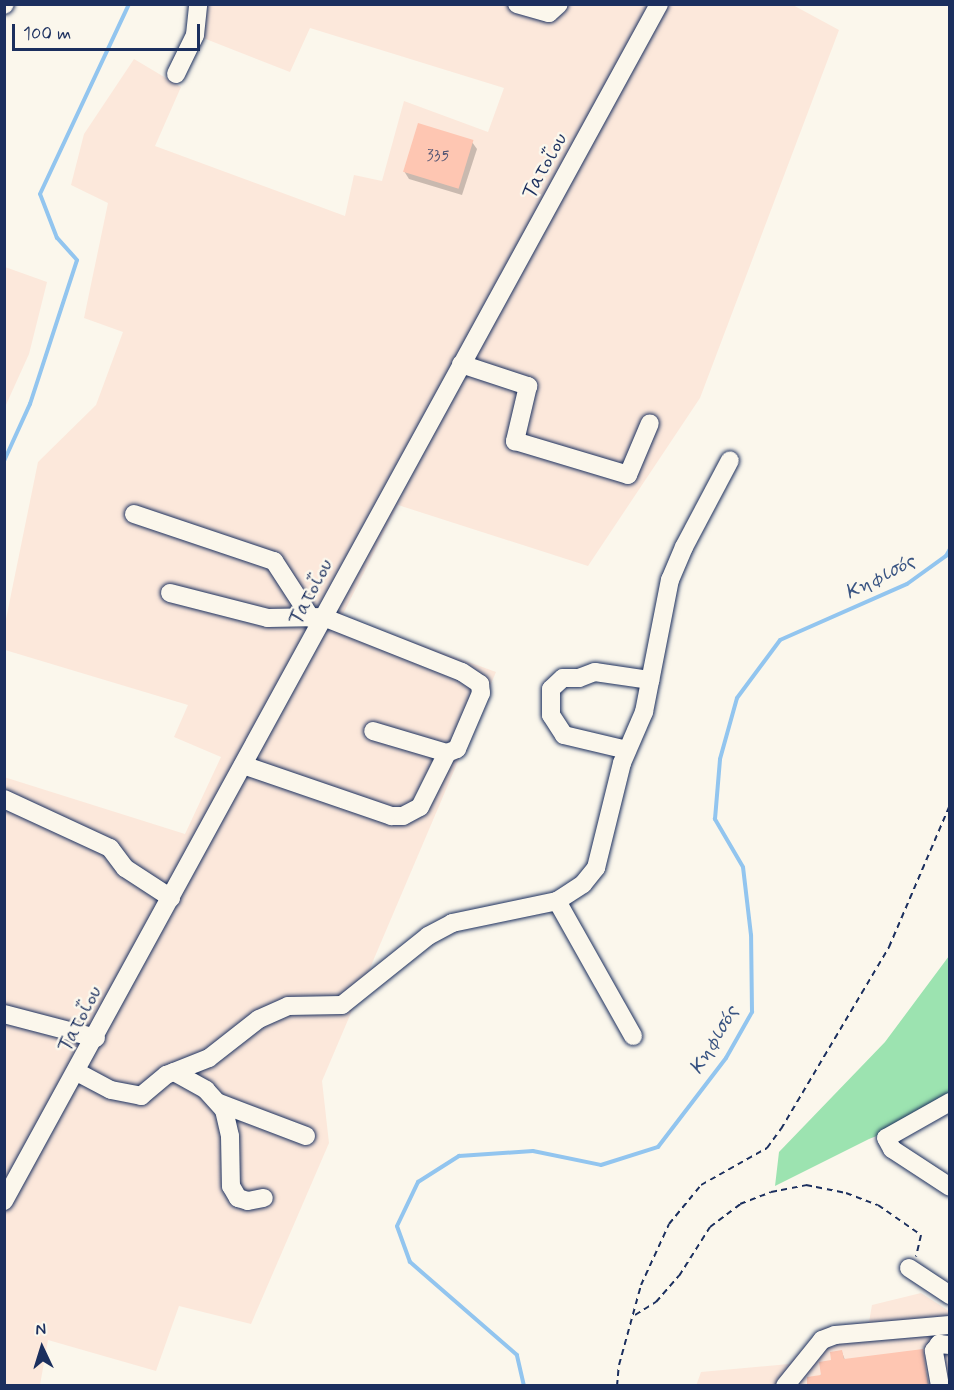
<!DOCTYPE html>
<html>
<head>
<meta charset="utf-8">
<style>
  body { margin:0 }
  #map { position:relative; width:954px; height:1390px; overflow:hidden; background:#fbf7ec; font-family:Mynerve,sans-serif }
  div>[style] { position:absolute }
  .built>* { inset:0; background:#fce8db }
  .green>* { inset:0; background:#9ce3b0 }
  .shadow>* { inset:0; background:#0003 }
  .stream>* { height:4px; margin:-2px; padding:0 2px; transform-origin:2px; border-radius:2px; background:#92c5ef }
  .building>* { inset:0; background:#fec6b2; transform-origin:0 0 }
  .path>* { height:2px; margin-top:-1px; transform-origin:0; background:repeating-linear-gradient(90deg,#1b2f5e 0 6px,transparent 0 10.5px) }
  .roads { filter:drop-shadow(0 0 2px #1b2f5e) drop-shadow(0 0 2px #1b2f5e) }
  .minor>* { height:18px; margin:-9px; padding:0 9px; transform-origin:9px; border-radius:9px; background:#fbf7ec }
  span { translate:-50% -50%; white-space:nowrap; text-align:center; line-height:1.15; -webkit-text-stroke:5px #fbf7ec; paint-order:stroke }
  .number-label { font-size:16px; color:#545573 }
  .number-label span { -webkit-text-stroke-width:0 }
  .street-label { font-size:20px; color:#1b2f5e }
  .water-label { font-size:21px; color:#395482; font-style:italic }
  .frame { position:absolute; inset:0; border:6px solid #1b2f5e; pointer-events:none }
  .north { position:absolute; left:12px; top:1318px; width:60px; height:60px; -webkit-text-stroke:4px #fbf7ec; paint-order:stroke; rotate:356deg; font-size:16px; font-weight:700; line-height:24px; text-align:center; color:#1b2f5e }
  .north::after { content:''; display:block; margin:auto; width:21px; height:27px; background:#1b2f5e; clip-path:polygon(50% 0,100% 100%,50% 72%,0 100%) }
  .scale { position:absolute; left:12px; top:24px; width:188px; height:27px; box-sizing:border-box; border:3px solid #1b2f5e; border-top:0; padding-left:8px; font-size:18px; line-height:21px; white-space:nowrap; color:#1b2f5e; -webkit-text-stroke:4px #fbf7ec; paint-order:stroke }
</style>
</head>
<body>
<div id="map">
  <div class="built">
    <i style="clip-path:polygon(791px 4px,839px 30px,700px 398px,588px 566px,398px 505px,342px 616px,496px 672px,322px 1081px,329px 1143px,251px 1324px,179px 1306px,156px 1371px,48px 1340px,40px 1385px,5px 1385px,4px 777px,185px 834px,221px 757px,174px 737px,188px 705px,5px 650px,5px 624px,38px 462px,96px 405px,123px 332px,84px 318px,108px 203px,71px 185px,84px 134px,134px 59px,181px 87px,155px 146px,345px 216px,354px 175px,382px 181px,404px 101px,488px 132px,504px 88px,310px 28px,290px 72px,188px 32px,191px 5px)"></i>
    <i style="clip-path:polygon(5px 267px,47px 282px,29px 354px,5px 407px)"></i>
    <i style="clip-path:polygon(921px 1293px,949px 1311px,949px 1385px,696px 1386px,701px 1372px,789px 1364px,823px 1328px,869px 1322px,872px 1305px)"></i>
  </div>
  <div class="green">
    <i style="clip-path:polygon(949px 956px,949px 1107px,869px 1139px,775px 1186px,779px 1152px,885px 1042px)"></i>
  </div>
  <div class="shadow">
    <i style="clip-path:polygon(472px 142px,477px 149px,462px 195px,409px 179px,404px 171px)"></i>
    <i style="clip-path:polygon(922px 1351px,929px 1386px,810px 1386px,842px 1352px,845px 1360px)"></i>
  </div>
  <div class="stream">
    <i style="left:4px;top:461px;width:63px;rotate:-65.5deg"></i>
    <i style="left:30px;top:404px;width:151px;rotate:-71.9deg"></i>
    <i style="left:77px;top:260px;width:30px;rotate:-132deg"></i>
    <i style="left:57px;top:238px;width:47px;rotate:-111.1deg"></i>
    <i style="left:40px;top:194px;width:210px;rotate:-64.9deg"></i>
    <i style="left:524px;top:1386px;width:32px;rotate:-103deg"></i>
    <i style="left:517px;top:1355px;width:142px;rotate:-139deg"></i>
    <i style="left:410px;top:1262px;width:38px;rotate:-110deg"></i>
    <i style="left:397px;top:1226px;width:49px;rotate:-64.5deg"></i>
    <i style="left:418px;top:1182px;width:49px;rotate:-32.4deg"></i>
    <i style="left:459px;top:1156px;width:74px;rotate:-3.9deg"></i>
    <i style="left:533px;top:1151px;width:69px;rotate:11.6deg"></i>
    <i style="left:601px;top:1165px;width:60px;rotate:-17.5deg"></i>
    <i style="left:658px;top:1147px;width:112px;rotate:-52.6deg"></i>
    <i style="left:726px;top:1058px;width:53px;rotate:-60.5deg"></i>
    <i style="left:752px;top:1012px;width:77px;rotate:-90.7deg"></i>
    <i style="left:751px;top:935px;width:68px;rotate:-96.7deg"></i>
    <i style="left:743px;top:867px;width:56px;rotate:-120.3deg"></i>
    <i style="left:715px;top:819px;width:60px;rotate:-85.2deg"></i>
    <i style="left:720px;top:759px;width:63px;rotate:-74.4deg"></i>
    <i style="left:737px;top:698px;width:72px;rotate:-53.4deg"></i>
    <i style="left:780px;top:640px;width:139px;rotate:-23.8deg"></i>
    <i style="left:907px;top:584px;width:48px;rotate:-35.7deg"></i>
    <i style="left:946px;top:556px;width:8px;rotate:-60deg"></i>
  </div>
  <div class="building">
    <i style="left:418px;top:123px;width:58px;height:51px;rotate:17deg"></i>
    <i style="clip-path:polygon(923px 1349px,928px 1386px,807px 1386px,807px 1377px,821px 1375px,819px 1362px,831px 1360px,830px 1352px,842px 1350px,844px 1359px)"></i>
  </div>
  <div class="path">
    <i style="left:635px;top:1315px;width:25px;rotate:-32deg"></i>
    <i style="left:656px;top:1302px;width:35px;rotate:-49deg"></i>
    <i style="left:679px;top:1276px;width:58px;rotate:-57.7deg"></i>
    <i style="left:710px;top:1227px;width:38px;rotate:-37deg"></i>
    <i style="left:740px;top:1204px;width:33px;rotate:-21deg"></i>
    <i style="left:771px;top:1192px;width:36px;rotate:-11deg"></i>
    <i style="left:806px;top:1185px;width:41px;rotate:11.3deg"></i>
    <i style="left:846px;top:1193px;width:34px;rotate:21deg"></i>
    <i style="left:878px;top:1205px;width:52px;rotate:34.9deg"></i>
    <i style="left:921px;top:1235px;width:22px;rotate:103deg"></i>
    <i style="left:617px;top:1386px;width:21px;rotate:-85deg"></i>
    <i style="left:619px;top:1365px;width:83px;rotate:-74.6deg"></i>
    <i style="left:641px;top:1285px;width:67px;rotate:-65.3deg"></i>
    <i style="left:669px;top:1224px;width:50px;rotate:-50.6deg"></i>
    <i style="left:701px;top:1185px;width:76px;rotate:-29.3deg"></i>
    <i style="left:767px;top:1148px;width:24px;rotate:-54deg"></i>
    <i style="left:781px;top:1129px;width:212px;rotate:-59.3deg"></i>
    <i style="left:889px;top:947px;width:155px;rotate:-66.8deg"></i>
  </div>
  <div class="roads">
    <div class="minor">
      <i style="left:517px;top:4px;width:33px;rotate:16deg"></i>
      <i style="left:549px;top:13px;width:13px;rotate:-42deg"></i>
      <i style="left:4px;top:5px;width:1px;rotate:-45deg"></i>
      <i style="left:176px;top:74px;width:43px;rotate:-64deg"></i>
      <i style="left:195px;top:35px;width:31px;rotate:-84deg"></i>
      <i style="left:461px;top:364px;width:71px;rotate:18.2deg"></i>
      <i style="left:528px;top:386px;width:57px;rotate:103.3deg"></i>
      <i style="left:515px;top:441px;width:118px;rotate:16.7deg"></i>
      <i style="left:628px;top:475px;width:56px;rotate:-67.1deg"></i>
      <i style="left:134px;top:514px;width:148px;rotate:18.6deg"></i>
      <i style="left:274px;top:561px;width:68px;rotate:57deg"></i>
      <i style="left:170px;top:593px;width:101px;rotate:14.3deg"></i>
      <i style="left:268px;top:618px;width:55px;rotate:-1deg"></i>
      <i style="left:323px;top:617px;width:149px;rotate:21.6deg"></i>
      <i style="left:462px;top:672px;width:22px;rotate:34deg"></i>
      <i style="left:480px;top:684px;width:9px;rotate:84deg"></i>
      <i style="left:481px;top:693px;width:61px;rotate:113.2deg"></i>
      <i style="left:457px;top:749px;width:11px;rotate:158deg"></i>
      <i style="left:447px;top:753px;width:77px;rotate:-163.4deg"></i>
      <i style="left:627px;top:750px;width:65px;rotate:-166.6deg"></i>
      <i style="left:564px;top:735px;width:24px;rotate:-123deg"></i>
      <i style="left:551px;top:715px;width:26px;rotate:-90deg"></i>
      <i style="left:551px;top:689px;width:16px;rotate:-43deg"></i>
      <i style="left:563px;top:678px;width:16px"></i>
      <i style="left:579px;top:678px;width:17px;rotate:-21deg"></i>
      <i style="left:595px;top:672px;width:56px;rotate:8.3deg"></i>
      <i style="left:243px;top:765px;width:157px;rotate:19deg"></i>
      <i style="left:391px;top:816px;width:12px"></i>
      <i style="left:403px;top:816px;width:19px;rotate:-28deg"></i>
      <i style="left:420px;top:807px;width:60px;rotate:-63.4deg"></i>
      <i style="left:4px;top:799px;width:117px;rotate:24.8deg"></i>
      <i style="left:110px;top:848px;width:25px;rotate:53deg"></i>
      <i style="left:125px;top:868px;width:55px;rotate:33.1deg"></i>
      <i style="left:557px;top:901px;width:155px;rotate:60.6deg"></i>
      <i style="left:4px;top:1014px;width:95px;rotate:14.6deg"></i>
      <i style="left:77px;top:1072px;width:38px;rotate:28deg"></i>
      <i style="left:111px;top:1090px;width:31px;rotate:11deg"></i>
      <i style="left:141px;top:1096px;width:33px;rotate:-40deg"></i>
      <i style="left:166px;top:1075px;width:46px;rotate:-21.6deg"></i>
      <i style="left:209px;top:1058px;width:63px;rotate:-38deg"></i>
      <i style="left:259px;top:1019px;width:32px;rotate:-24deg"></i>
      <i style="left:288px;top:1006px;width:54px;rotate:-1.1deg"></i>
      <i style="left:342px;top:1005px;width:110px;rotate:-38.7deg"></i>
      <i style="left:428px;top:936px;width:27px;rotate:-28deg"></i>
      <i style="left:452px;top:923px;width:107px;rotate:-11.8deg"></i>
      <i style="left:557px;top:901px;width:31px;rotate:-33deg"></i>
      <i style="left:583px;top:884px;width:21px;rotate:-51deg"></i>
      <i style="left:596px;top:868px;width:108px;rotate:-76.1deg"></i>
      <i style="left:622px;top:763px;width:56px;rotate:-66.7deg"></i>
      <i style="left:644px;top:712px;width:135px;rotate:-78.9deg"></i>
      <i style="left:670px;top:580px;width:36px;rotate:-67deg"></i>
      <i style="left:684px;top:547px;width:98px;rotate:-62.1deg"></i>
      <i style="left:174px;top:1072px;width:37px;rotate:29deg"></i>
      <i style="left:206px;top:1090px;width:27px;rotate:48deg"></i>
      <i style="left:224px;top:1110px;width:27px;rotate:77deg"></i>
      <i style="left:230px;top:1136px;width:50px;rotate:88.9deg"></i>
      <i style="left:231px;top:1186px;width:14px;rotate:60deg"></i>
      <i style="left:238px;top:1198px;width:10px;rotate:17deg"></i>
      <i style="left:248px;top:1201px;width:16px;rotate:-11deg"></i>
      <i style="left:950px;top:1102px;width:73px;rotate:150.6deg"></i>
      <i style="left:886px;top:1138px;width:13px;rotate:61deg"></i>
      <i style="left:892px;top:1149px;width:69px;rotate:33.2deg"></i>
      <i style="left:219px;top:1103px;width:93px;rotate:20.8deg"></i>
      <i style="left:4px;top:1201px;width:1364px;rotate:-61.31deg"></i>
      <i style="left:909px;top:1268px;width:49px;rotate:33.4deg"></i>
      <i style="left:785px;top:1386px;width:59px;rotate:-51.2deg"></i>
      <i style="left:822px;top:1340px;width:14px;rotate:-21deg"></i>
      <i style="left:835px;top:1335px;width:115px;rotate:-5deg"></i>
      <i style="left:940px;top:1386px;width:36px;rotate:-100deg"></i>
      <i style="left:934px;top:1351px;width:9px;rotate:-54deg"></i>
      <i style="left:939px;top:1344px;width:11px;rotate:5deg"></i>
    </div>
  </div>
  <div class="number-label">
    <span style="left:438px;top:156px">335</span>
  </div>
  <div class="street-label">
    <span style="left:545px;top:166px;rotate:-61deg">Τατοΐου</span>
    <span style="left:311px;top:592px;rotate:-62deg">Τατοΐου</span>
    <span style="left:80px;top:1019px;rotate:-62deg">Τατοΐου</span>
  </div>
  <div class="water-label">
    <span style="left:880px;top:577px;rotate:-27deg">Κηφισός</span>
    <span style="left:714px;top:1040px;rotate:-59deg">Κηφισός</span>
  </div>
  <div class="frame"></div>
  <div class="north">N</div>
  <div class="scale">100 m</div>
</div>
</body>
</html>
